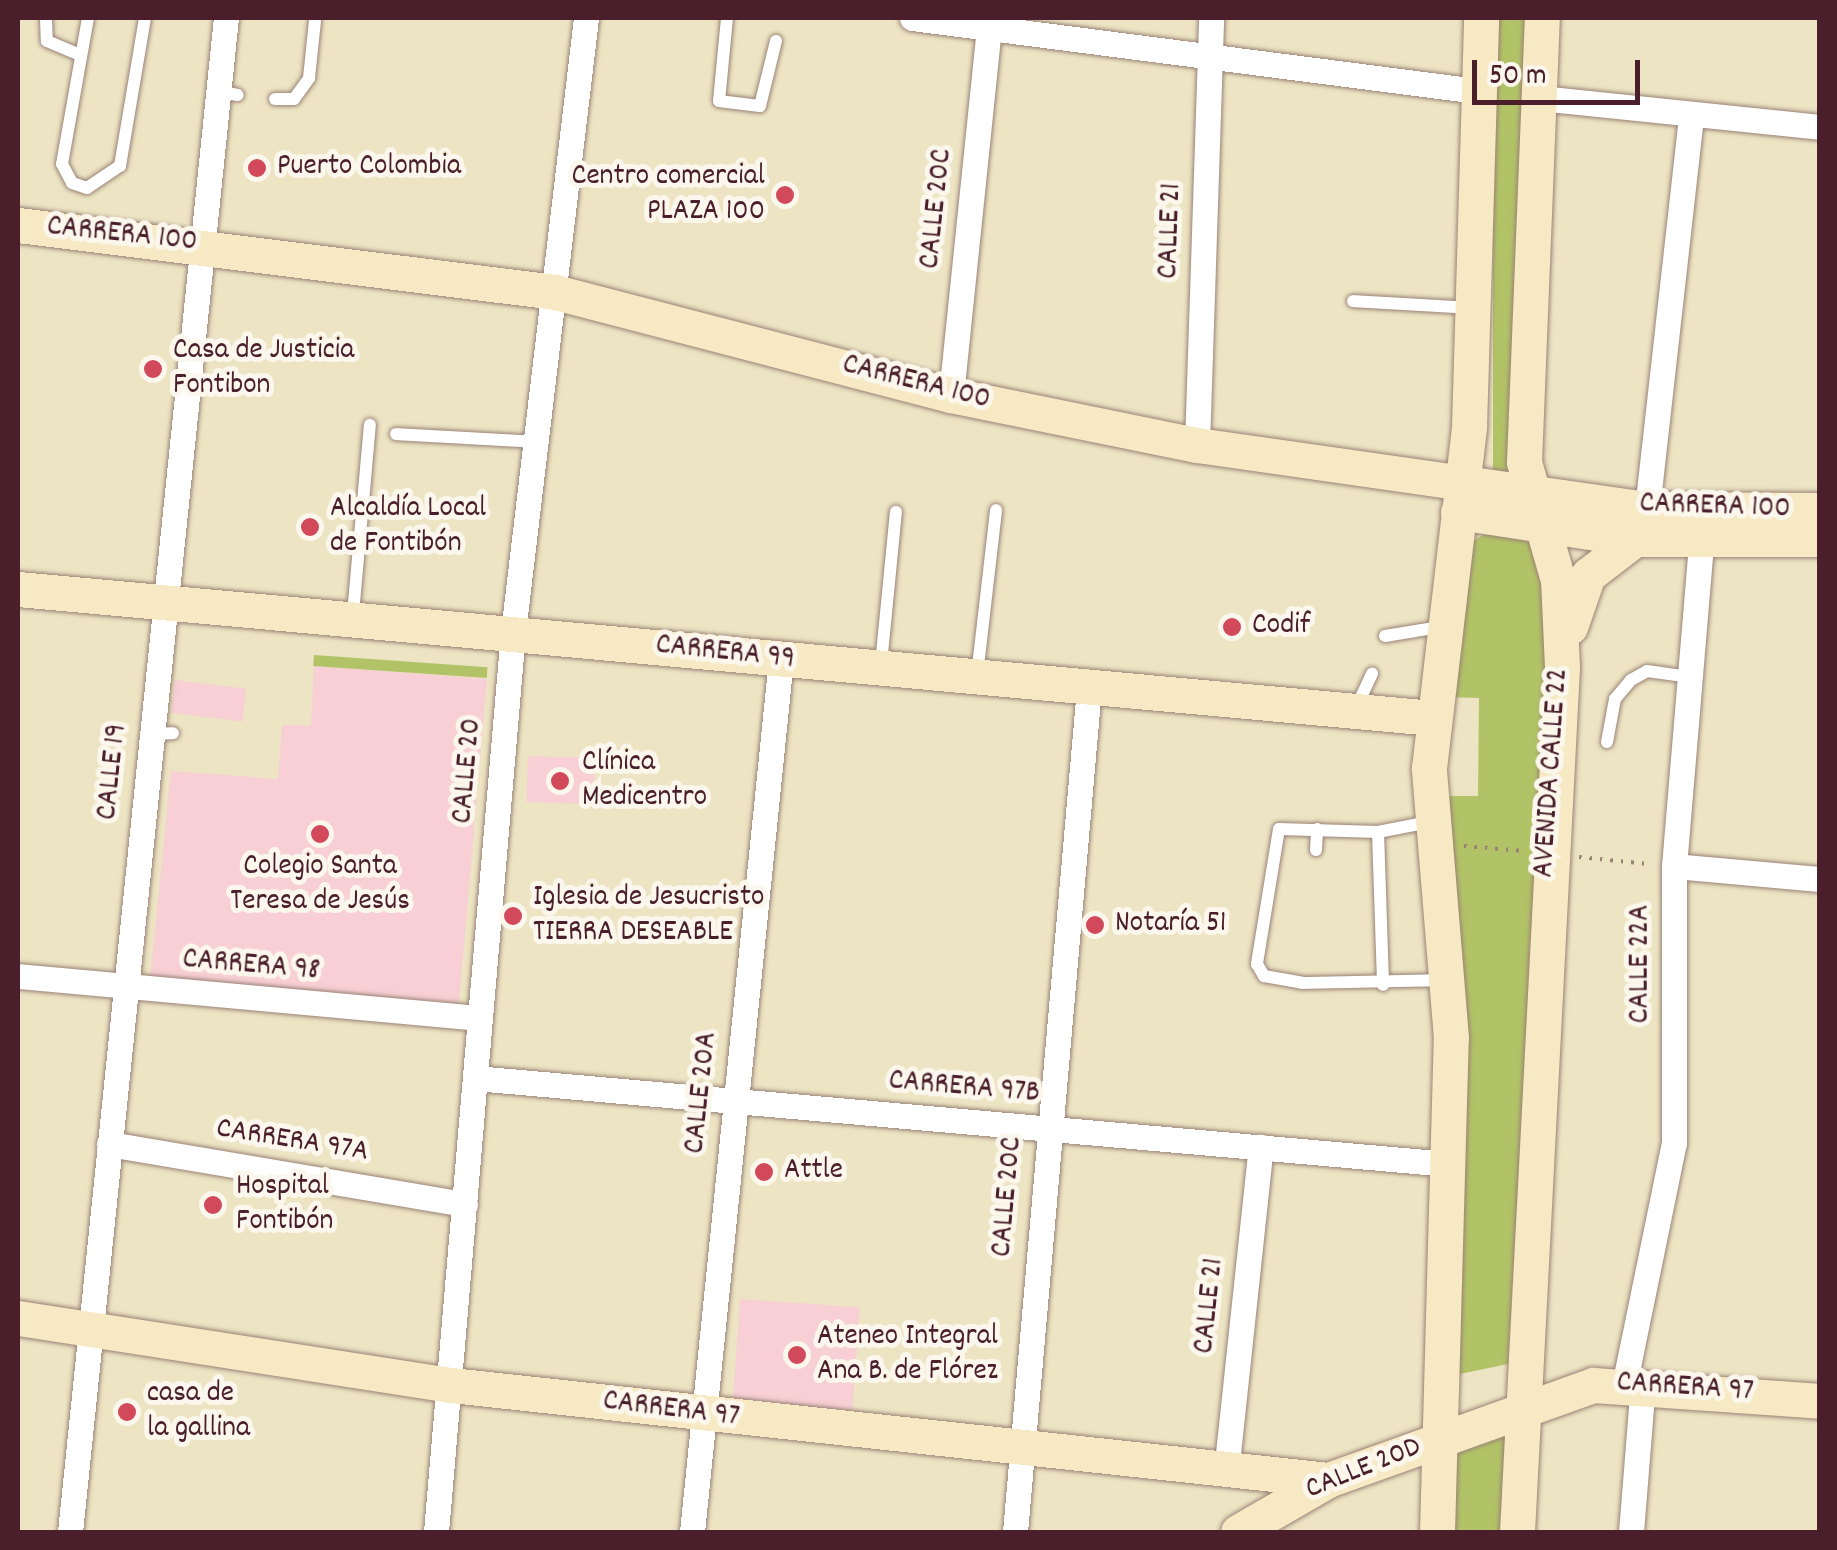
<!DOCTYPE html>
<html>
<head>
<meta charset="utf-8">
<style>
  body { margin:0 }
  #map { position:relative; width:1837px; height:1550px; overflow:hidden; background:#ece4c3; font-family:Dekko,sans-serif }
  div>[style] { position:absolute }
  .built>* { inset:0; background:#f7cfd4; transform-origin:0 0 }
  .green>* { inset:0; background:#b2c367; transform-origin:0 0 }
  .path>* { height:4px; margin-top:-2px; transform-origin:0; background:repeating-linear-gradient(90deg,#9b8277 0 2.5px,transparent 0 10.5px) }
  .roads { filter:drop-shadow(0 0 2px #9b8277) drop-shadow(0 0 2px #9b8277) }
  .lane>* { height:12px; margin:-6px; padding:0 6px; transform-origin:6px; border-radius:6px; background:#fff }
  .street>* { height:25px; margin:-12.5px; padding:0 12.5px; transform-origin:12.5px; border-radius:12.5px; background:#fff }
  .secondary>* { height:35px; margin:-17.5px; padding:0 17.5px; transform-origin:17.5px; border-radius:17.5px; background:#f6e9c3 }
  .dots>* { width:28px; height:28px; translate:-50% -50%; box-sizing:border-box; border:5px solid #fbf7ec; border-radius:50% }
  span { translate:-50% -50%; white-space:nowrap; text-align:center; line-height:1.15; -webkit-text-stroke:10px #fbf7ec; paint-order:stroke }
  .poi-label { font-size:30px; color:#4a1f2b }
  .left { translate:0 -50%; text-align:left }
  .right { translate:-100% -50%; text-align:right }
  .street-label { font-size:30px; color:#4a1f2b }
  .frame { position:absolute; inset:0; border:20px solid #4a1f2b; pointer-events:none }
  .scale { position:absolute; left:1472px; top:60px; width:168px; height:45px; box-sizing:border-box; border:5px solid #4a1f2b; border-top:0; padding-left:12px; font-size:30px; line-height:35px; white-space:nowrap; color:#4a1f2b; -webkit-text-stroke:8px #fbf7ec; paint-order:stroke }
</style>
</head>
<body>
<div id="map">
  <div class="built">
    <i style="clip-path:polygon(314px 666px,487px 679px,459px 1003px,150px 981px,171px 771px,278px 779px,282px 725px,311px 725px)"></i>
    <i style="left:175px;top:680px;width:72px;height:33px;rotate:7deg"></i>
    <i style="left:528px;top:756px;width:67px;height:46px;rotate:2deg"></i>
    <i style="left:740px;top:1299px;width:120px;height:103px;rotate:4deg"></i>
  </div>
  <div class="green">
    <i style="left:1493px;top:18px;width:40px;height:453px"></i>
    <i style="clip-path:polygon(1489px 531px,1529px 542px,1551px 622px,1508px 1364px,1455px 1375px,1446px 796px,1478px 796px,1479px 698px,1447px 697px,1472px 542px)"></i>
    <i style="left:314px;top:655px;width:174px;height:11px;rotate:4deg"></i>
    <i style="clip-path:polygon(1509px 1433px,1504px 1532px,1451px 1532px,1454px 1455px)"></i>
  </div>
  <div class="path">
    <i style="left:1464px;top:846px;width:60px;rotate:4.8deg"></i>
    <i style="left:1579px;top:857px;width:70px;rotate:5.7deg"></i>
  </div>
  <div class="roads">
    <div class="lane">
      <i style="left:46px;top:18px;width:23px;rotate:88deg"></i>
      <i style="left:47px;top:41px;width:36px;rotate:23deg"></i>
      <i style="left:88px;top:18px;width:148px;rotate:100.1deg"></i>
      <i style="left:62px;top:164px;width:21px;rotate:62deg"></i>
      <i style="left:72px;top:183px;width:16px;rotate:18deg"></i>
      <i style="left:87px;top:188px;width:40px;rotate:-34deg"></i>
      <i style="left:120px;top:166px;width:150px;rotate:-80.4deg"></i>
      <i style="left:727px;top:18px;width:83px;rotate:95.5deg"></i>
      <i style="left:719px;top:101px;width:41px;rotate:7deg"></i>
      <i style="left:760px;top:106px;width:67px;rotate:-76.2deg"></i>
      <i style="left:217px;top:91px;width:21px;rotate:11deg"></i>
      <i style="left:275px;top:99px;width:19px"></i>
      <i style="left:294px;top:99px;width:26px;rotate:-54deg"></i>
      <i style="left:309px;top:78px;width:57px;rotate:-84deg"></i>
      <i style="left:1353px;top:301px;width:118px;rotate:3.4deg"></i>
      <i style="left:396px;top:434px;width:141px;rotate:3.2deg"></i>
      <i style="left:353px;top:614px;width:190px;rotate:-84.9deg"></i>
      <i style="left:1385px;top:636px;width:56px;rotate:-9.3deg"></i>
      <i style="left:881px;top:664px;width:153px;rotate:-84.4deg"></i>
      <i style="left:977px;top:675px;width:166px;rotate:-83.4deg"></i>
      <i style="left:1356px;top:708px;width:38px;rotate:-65deg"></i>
      <i style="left:150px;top:734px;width:23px;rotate:-2deg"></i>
      <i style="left:1607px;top:742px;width:44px;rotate:-79.5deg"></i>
      <i style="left:1615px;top:699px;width:25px;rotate:-50deg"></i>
      <i style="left:1631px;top:680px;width:18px;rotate:-29deg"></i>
      <i style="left:1647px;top:671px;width:37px;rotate:8deg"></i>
      <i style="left:1429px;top:822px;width:52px;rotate:168.9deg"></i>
      <i style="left:1378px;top:832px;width:99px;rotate:-178.3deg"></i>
      <i style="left:1279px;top:829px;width:137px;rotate:99.3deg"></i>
      <i style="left:1257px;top:964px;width:14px;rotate:60deg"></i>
      <i style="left:1264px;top:976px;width:39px;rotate:10deg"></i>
      <i style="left:1302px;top:983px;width:142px;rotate:-1.2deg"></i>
      <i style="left:1378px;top:832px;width:153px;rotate:88.1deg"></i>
      <i style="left:1316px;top:850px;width:21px;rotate:-87deg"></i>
    </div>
    <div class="street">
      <i style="left:912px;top:18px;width:570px;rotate:7.36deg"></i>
      <i style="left:1540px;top:98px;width:281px;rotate:5.9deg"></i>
      <i style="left:951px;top:395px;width:368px;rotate:-84.1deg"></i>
      <i style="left:1197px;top:445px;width:427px;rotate:-88.1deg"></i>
      <i style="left:1647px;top:509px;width:397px;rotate:-83.6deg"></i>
      <i style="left:1674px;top:866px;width:147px;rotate:5.1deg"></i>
      <i style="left:18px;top:976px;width:463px;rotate:5.2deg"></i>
      <i style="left:475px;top:1078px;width:977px;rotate:5.05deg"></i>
      <i style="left:109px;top:1144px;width:361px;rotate:9.6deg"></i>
      <i style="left:1625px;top:1381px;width:243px;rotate:-78.4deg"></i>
      <i style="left:1674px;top:1143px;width:277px;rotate:-90deg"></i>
      <i style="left:1674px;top:866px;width:323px;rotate:-85.2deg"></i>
      <i style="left:1226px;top:1472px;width:327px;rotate:-83.9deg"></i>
      <i style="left:70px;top:1532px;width:1522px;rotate:-84.12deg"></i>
      <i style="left:436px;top:1532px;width:903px;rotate:-85.11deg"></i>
      <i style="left:513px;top:632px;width:618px;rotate:-83.22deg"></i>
      <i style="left:692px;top:1532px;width:878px;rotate:-84.18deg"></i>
      <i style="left:1015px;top:1532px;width:847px;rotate:-84.99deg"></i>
      <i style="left:1631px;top:1532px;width:150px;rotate:-85.4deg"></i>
    </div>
    <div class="secondary">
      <i style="left:18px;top:225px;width:541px;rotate:7.11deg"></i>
      <i style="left:555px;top:292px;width:409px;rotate:14.6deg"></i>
      <i style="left:951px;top:395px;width:251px;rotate:11.5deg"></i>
      <i style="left:1197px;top:445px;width:455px;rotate:8.1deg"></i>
      <i style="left:1647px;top:509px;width:173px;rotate:0.3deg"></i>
      <i style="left:1458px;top:512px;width:179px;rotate:8.7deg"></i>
      <i style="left:1635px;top:539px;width:185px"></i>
      <i style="left:18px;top:589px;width:1420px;rotate:5.21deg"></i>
      <i style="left:1570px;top:627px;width:55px;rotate:-70.9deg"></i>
      <i style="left:1588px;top:575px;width:59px;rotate:-37.5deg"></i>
      <i style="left:18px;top:1318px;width:438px;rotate:8.8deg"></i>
      <i style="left:451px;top:1385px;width:882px;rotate:6.18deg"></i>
      <i style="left:1238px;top:1532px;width:104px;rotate:-30deg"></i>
      <i style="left:1328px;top:1480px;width:282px;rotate:-19.7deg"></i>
      <i style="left:1593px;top:1385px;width:228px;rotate:4deg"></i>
      <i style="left:1437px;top:1532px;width:494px;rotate:-88.4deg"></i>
      <i style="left:1451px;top:1038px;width:271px;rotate:-94.7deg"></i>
      <i style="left:1429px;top:768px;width:343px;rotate:-83.3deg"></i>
      <i style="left:1469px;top:427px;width:409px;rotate:-88.3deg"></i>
      <i style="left:1517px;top:1532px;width:866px;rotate:-87.02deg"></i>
      <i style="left:1562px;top:667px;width:87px;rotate:-92.6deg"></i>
      <i style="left:1558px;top:580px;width:123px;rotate:-106.1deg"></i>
      <i style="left:1524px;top:462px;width:444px;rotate:-87.7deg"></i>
    </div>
  </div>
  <div class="dots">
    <i style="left:257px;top:168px;background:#d1495b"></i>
    <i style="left:785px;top:195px;background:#d1495b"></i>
    <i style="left:153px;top:369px;background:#d1495b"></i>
    <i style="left:310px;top:527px;background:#d1495b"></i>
    <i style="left:1232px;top:627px;background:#d1495b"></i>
    <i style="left:560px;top:781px;background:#d1495b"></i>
    <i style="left:320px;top:834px;background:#d1495b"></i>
    <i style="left:513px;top:916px;background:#d1495b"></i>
    <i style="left:1095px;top:925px;background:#d1495b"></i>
    <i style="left:764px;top:1172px;background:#d1495b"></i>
    <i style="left:213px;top:1205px;background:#d1495b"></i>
    <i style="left:797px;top:1355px;background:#d1495b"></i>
    <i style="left:127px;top:1412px;background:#d1495b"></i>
  </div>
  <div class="poi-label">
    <span class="left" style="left:277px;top:168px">Puerto Colombia</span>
    <span class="right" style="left:765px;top:195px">Centro comercial<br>PLAZA 100</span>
    <span class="left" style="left:173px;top:369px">Casa de Justicia<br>Fontibon</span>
    <span class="left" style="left:330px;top:527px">Alcaldía Local<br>de Fontibón</span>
    <span class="left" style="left:1252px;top:627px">Codif</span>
    <span class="left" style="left:582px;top:781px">Clínica<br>Medicentro</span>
    <span style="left:320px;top:885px">Colegio Santa<br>Teresa de Jesús</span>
    <span class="left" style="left:533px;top:916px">Iglesia de Jesucristo<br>TIERRA DESEABLE</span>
    <span class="left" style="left:1115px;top:925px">Notaría 51</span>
    <span class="left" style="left:784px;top:1172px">Attle</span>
    <span class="left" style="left:236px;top:1205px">Hospital<br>Fontibón</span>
    <span class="left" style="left:817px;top:1355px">Ateneo Integral<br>Ana B. de Flórez</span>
    <span class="left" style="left:147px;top:1412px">casa de<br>la gallina</span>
  </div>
  <div class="street-label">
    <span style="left:938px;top:209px;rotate:-84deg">CALLE 20C</span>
    <span style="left:1172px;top:231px;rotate:-88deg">CALLE 21</span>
    <span style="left:122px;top:236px;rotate:6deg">CARRERA 100</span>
    <span style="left:916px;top:384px;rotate:14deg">CARRERA 100</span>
    <span style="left:1715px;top:508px;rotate:2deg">CARRERA 100</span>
    <span style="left:725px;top:654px;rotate:6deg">CARRERA 99</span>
    <span style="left:469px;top:771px;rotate:-85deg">CALLE 20</span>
    <span style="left:114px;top:772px;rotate:-84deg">CALLE 19</span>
    <span style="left:1553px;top:773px;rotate:-86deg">AVENIDA CALLE 22</span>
    <span style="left:1642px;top:964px;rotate:-90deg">CALLE 22A</span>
    <span style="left:251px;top:967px;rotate:5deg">CARRERA 98</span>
    <span style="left:964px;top:1089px;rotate:5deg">CARRERA 97B</span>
    <span style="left:703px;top:1093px;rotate:-84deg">CALLE 20A</span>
    <span style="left:292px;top:1142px;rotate:9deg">CARRERA 97A</span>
    <span style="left:1009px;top:1197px;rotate:-85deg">CALLE 20C</span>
    <span style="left:1211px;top:1306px;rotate:-84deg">CALLE 21</span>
    <span style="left:1685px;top:1389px;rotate:4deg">CARRERA 97</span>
    <span style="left:671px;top:1411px;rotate:7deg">CARRERA 97</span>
    <span style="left:1364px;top:1470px;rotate:-22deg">CALLE 20D</span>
  </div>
  <div class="frame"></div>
  <div class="scale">50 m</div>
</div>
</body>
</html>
